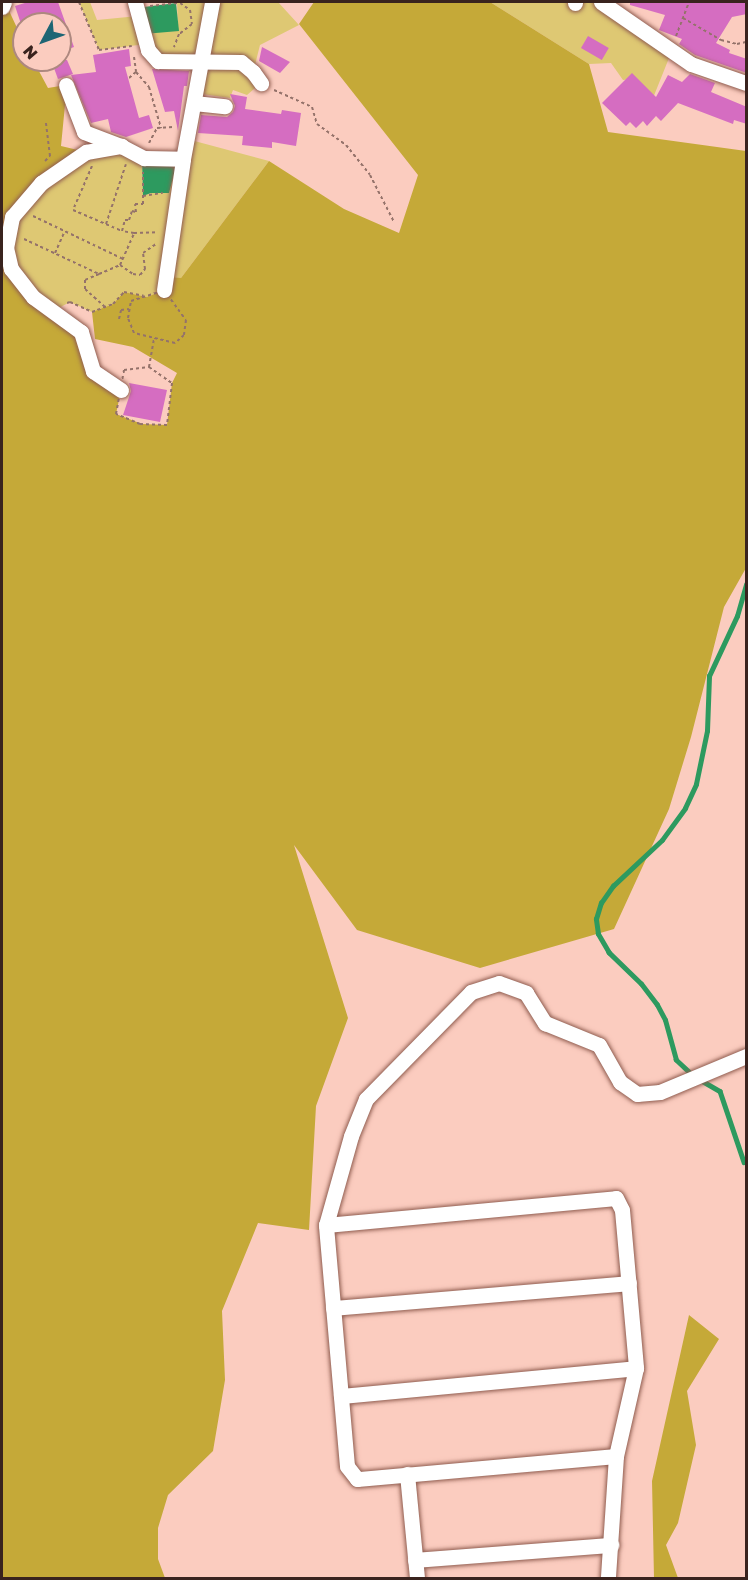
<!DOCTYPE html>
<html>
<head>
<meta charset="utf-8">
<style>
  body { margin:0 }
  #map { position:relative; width:748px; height:1580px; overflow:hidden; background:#fbccbf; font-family:"Golos Text",sans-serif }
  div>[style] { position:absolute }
  .green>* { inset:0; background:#dec873 }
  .forest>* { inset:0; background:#c5a938 }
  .water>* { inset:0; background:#2d9a5f }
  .stream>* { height:4.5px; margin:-2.25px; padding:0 2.25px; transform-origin:2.25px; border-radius:2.25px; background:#2d9a5f }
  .building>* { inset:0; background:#d56dc1; transform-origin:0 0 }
  .path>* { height:2px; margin-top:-1px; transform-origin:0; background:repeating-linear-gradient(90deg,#94726a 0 3px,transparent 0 6px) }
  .roads { filter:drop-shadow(0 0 2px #905d50) drop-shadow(0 0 2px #905d50) }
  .minor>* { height:15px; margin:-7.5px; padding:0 7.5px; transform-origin:7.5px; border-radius:7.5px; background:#fff }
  span { translate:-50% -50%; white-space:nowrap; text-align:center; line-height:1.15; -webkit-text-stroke:4.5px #fbccbf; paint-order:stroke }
  .frame { position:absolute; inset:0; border:3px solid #39231e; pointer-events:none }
  .north { position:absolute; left:12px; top:12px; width:60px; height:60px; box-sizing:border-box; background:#fbccbf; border:2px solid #ad887f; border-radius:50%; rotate:229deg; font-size:16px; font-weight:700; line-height:24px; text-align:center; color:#39231e }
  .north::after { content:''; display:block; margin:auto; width:21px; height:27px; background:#1e6574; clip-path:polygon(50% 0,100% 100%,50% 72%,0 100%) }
</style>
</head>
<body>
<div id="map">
  <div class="green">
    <i style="clip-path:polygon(79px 2px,90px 2px,97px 20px,138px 16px,178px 30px,177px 2px,278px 2px,299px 25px,260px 45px,253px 73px,261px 83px,247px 95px,233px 90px,230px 98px,195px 93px,201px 62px,158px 61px,146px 44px,99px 50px)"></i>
    <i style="clip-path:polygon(490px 2px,601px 2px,669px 58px,653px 98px,635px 79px,623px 80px,611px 63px,589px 64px)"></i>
    <i style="clip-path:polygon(187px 139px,269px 161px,181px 278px,164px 290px,147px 297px,124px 292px,113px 304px,92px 312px,70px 302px,53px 311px,11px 269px,12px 217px,86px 152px,121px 146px,142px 157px,143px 196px,151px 193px,175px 171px)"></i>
  </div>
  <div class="forest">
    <i style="clip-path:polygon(5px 2px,24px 43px,24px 60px,33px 60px,48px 88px,66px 85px,73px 103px,65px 105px,61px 146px,86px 152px,12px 217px,11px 269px,81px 332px,93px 371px,121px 390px,116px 414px,142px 424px,167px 425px,172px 383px,177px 373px,133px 347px,95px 339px,92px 312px,113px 304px,124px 292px,147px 297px,164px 290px,166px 277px,181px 278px,269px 161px,344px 209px,399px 233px,418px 175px,299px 24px,314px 2px,490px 2px,589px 64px,608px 132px,746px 151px,746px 568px,724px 607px,691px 737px,669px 809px,614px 929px,480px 968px,357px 930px,294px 845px,348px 1018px,316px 1106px,309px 1230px,258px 1223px,222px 1311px,225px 1380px,213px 1451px,168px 1495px,158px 1528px,158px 1559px,165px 1578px,2px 1578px,2px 6px)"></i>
    <i style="clip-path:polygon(689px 1315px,719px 1339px,687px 1391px,696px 1445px,678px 1523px,666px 1545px,678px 1578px,654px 1578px,652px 1481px)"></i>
  </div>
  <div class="water">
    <i style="clip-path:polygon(176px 3px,179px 31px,144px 34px,136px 8px)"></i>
    <i style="clip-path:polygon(142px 157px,178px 159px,169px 193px,151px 193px,143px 196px)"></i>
  </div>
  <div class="stream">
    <i style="left:692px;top:1075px;width:22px;rotate:-137deg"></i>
    <i style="left:676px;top:1060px;width:41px;rotate:-105.4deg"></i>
    <i style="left:665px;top:1020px;width:17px;rotate:-118deg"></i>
    <i style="left:657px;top:1005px;width:26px;rotate:-127deg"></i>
    <i style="left:641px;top:984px;width:45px;rotate:-135.9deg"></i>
    <i style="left:609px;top:953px;width:22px;rotate:-120deg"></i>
    <i style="left:598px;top:934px;width:15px;rotate:-98deg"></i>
    <i style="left:596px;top:919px;width:17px;rotate:-73deg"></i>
    <i style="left:601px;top:903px;width:21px;rotate:-55deg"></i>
    <i style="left:613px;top:886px;width:67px;rotate:-43.2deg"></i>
    <i style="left:662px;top:840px;width:39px;rotate:-54deg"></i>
    <i style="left:685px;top:808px;width:26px;rotate:-65deg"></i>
    <i style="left:696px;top:784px;width:54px;rotate:-78.3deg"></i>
    <i style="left:707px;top:731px;width:55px;rotate:-87.9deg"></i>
    <i style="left:709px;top:676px;width:66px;rotate:-65deg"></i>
    <i style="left:737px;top:616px;width:33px;rotate:-74deg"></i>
    <i style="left:699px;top:1079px;width:24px;rotate:30deg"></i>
    <i style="left:720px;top:1091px;width:75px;rotate:71.3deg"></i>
  </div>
  <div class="building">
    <i style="clip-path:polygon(28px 2px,58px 2px,74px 47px,60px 52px,60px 24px,24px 24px,22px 27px,15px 6px)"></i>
    <i style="clip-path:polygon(630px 2px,747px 2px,747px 14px,732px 17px,716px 43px,730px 50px,729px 53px,747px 59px,747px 73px,695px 55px,679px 44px,682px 39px,659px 30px,665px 15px,630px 5px)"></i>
    <i style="left:588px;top:36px;width:24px;height:14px;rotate:30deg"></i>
    <i style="clip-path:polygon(262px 47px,290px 62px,280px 73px,259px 61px)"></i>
    <i style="clip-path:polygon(129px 49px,131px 66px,125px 67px,139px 118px,149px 115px,153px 128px,126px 137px,111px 132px,108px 119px,91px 123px,71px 75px,96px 72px,93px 55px)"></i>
    <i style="clip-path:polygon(51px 60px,67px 60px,73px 74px,58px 79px)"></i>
    <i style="clip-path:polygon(152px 69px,189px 71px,187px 86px,184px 86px,178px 131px,174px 111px,165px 112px)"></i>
    <i style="clip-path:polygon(632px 73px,656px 97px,668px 75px,682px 82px,690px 74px,715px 83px,711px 92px,747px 107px,747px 124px,734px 120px,733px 124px,678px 103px,661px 121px,656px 116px,647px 126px,643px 121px,636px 128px,630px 122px,626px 126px,602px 103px)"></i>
    <i style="clip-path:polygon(230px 94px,247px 97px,245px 109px,281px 114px,282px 110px,301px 113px,296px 146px,272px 142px,272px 148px,242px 145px,243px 136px,198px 133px,201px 115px,227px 117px,233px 112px,235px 106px)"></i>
    <i style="clip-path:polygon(129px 383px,167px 390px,160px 422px,123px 415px,131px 391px)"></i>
  </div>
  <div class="path">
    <i style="left:79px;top:2px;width:52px;rotate:67.4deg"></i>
    <i style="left:99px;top:50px;width:33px;rotate:-7deg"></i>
    <i style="left:150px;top:6px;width:30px;rotate:-6deg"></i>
    <i style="left:180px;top:3px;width:12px;rotate:35deg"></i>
    <i style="left:190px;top:10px;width:14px;rotate:82deg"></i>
    <i style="left:192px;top:24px;width:16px;rotate:142deg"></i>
    <i style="left:179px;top:34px;width:14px;rotate:111deg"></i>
    <i style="left:683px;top:18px;width:44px;rotate:30.1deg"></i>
    <i style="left:721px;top:40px;width:16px;rotate:14deg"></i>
    <i style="left:737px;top:44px;width:9px;rotate:-13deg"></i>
    <i style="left:676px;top:36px;width:36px;rotate:-69deg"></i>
    <i style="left:134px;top:57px;width:15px;rotate:82deg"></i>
    <i style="left:129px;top:78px;width:9px;rotate:-41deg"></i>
    <i style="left:136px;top:72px;width:20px;rotate:49deg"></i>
    <i style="left:149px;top:87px;width:43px;rotate:73.7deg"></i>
    <i style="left:274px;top:90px;width:42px;rotate:24.1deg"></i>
    <i style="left:312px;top:107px;width:18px;rotate:74deg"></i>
    <i style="left:317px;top:124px;width:36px;rotate:36deg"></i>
    <i style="left:346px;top:145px;width:38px;rotate:51deg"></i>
    <i style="left:370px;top:175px;width:53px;rotate:62.9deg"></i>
    <i style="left:149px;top:143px;width:17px;rotate:-62deg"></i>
    <i style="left:157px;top:128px;width:16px;rotate:-4deg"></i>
    <i style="left:45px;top:161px;width:7px;rotate:-45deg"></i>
    <i style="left:50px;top:156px;width:34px;rotate:-97deg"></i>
    <i style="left:92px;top:166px;width:48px;rotate:113.4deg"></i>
    <i style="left:73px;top:210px;width:53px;rotate:23.2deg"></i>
    <i style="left:143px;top:196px;width:20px;rotate:-9deg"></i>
    <i style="left:33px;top:216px;width:100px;rotate:25.5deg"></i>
    <i style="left:106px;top:224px;width:63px;rotate:-71.6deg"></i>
    <i style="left:134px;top:233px;width:24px;rotate:-2deg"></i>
    <i style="left:24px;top:239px;width:83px;rotate:25deg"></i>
    <i style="left:99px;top:274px;width:23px;rotate:-23deg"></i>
    <i style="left:120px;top:265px;width:16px;rotate:35deg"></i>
    <i style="left:133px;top:274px;width:7px;rotate:8deg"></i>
    <i style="left:140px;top:275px;width:8px;rotate:-50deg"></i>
    <i style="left:145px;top:269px;width:16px;rotate:-97deg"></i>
    <i style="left:143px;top:253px;width:16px;rotate:-35deg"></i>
    <i style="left:55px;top:253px;width:24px;rotate:-66deg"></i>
    <i style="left:120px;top:265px;width:35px;rotate:-66deg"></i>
    <i style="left:134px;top:233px;width:12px;rotate:-171deg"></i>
    <i style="left:122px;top:231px;width:11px;rotate:-75deg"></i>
    <i style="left:125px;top:220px;width:4px"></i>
    <i style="left:129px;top:220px;width:9px;rotate:-72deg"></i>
    <i style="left:132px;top:211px;width:4px;rotate:14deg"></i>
    <i style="left:136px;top:212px;width:8px;rotate:-97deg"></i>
    <i style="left:135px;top:204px;width:8px"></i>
    <i style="left:143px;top:204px;width:32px;rotate:-90deg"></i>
    <i style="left:99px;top:274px;width:15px;rotate:157deg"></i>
    <i style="left:85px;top:280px;width:9px;rotate:90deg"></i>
    <i style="left:85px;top:289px;width:27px;rotate:42deg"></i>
    <i style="left:164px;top:290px;width:37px;rotate:54deg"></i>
    <i style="left:186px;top:320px;width:15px;rotate:98deg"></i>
    <i style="left:184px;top:335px;width:12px;rotate:138deg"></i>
    <i style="left:175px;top:343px;width:42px;rotate:-166.3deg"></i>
    <i style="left:134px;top:333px;width:16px;rotate:-112deg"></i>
    <i style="left:128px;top:318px;width:17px;rotate:-80deg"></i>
    <i style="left:131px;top:301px;width:35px;rotate:-18deg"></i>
    <i style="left:67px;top:303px;width:3px;rotate:-18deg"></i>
    <i style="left:70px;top:302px;width:24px;rotate:24deg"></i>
    <i style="left:92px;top:312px;width:22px;rotate:-21deg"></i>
    <i style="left:113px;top:304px;width:16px;rotate:-47deg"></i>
    <i style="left:124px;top:292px;width:20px;rotate:11deg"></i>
    <i style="left:119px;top:319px;width:9px;rotate:-77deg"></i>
    <i style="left:121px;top:310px;width:8px;rotate:-7deg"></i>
    <i style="left:149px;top:367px;width:28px;rotate:35deg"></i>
    <i style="left:172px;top:383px;width:42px;rotate:96.8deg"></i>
    <i style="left:167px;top:425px;width:27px;rotate:-178deg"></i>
    <i style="left:140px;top:424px;width:26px;rotate:-157deg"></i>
    <i style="left:116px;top:414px;width:45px;rotate:-79.7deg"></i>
    <i style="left:124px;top:370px;width:25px;rotate:-7deg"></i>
    <i style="left:149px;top:367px;width:29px;rotate:-80deg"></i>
  </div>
  <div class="roads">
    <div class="minor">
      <i style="left:135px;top:2px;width:50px;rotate:74.8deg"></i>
      <i style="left:148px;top:50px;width:15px;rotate:48deg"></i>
      <i style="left:158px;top:61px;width:83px;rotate:0.7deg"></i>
      <i style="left:241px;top:62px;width:16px;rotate:40deg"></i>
      <i style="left:253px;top:72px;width:14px;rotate:54deg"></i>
      <i style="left:601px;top:2px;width:109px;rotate:34.6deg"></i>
      <i style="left:691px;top:64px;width:58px;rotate:19.1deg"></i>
      <i style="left:575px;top:3px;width:1px;rotate:-90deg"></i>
      <i style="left:2px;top:7px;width:5px;rotate:-68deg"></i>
      <i style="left:66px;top:85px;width:50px;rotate:69deg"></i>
      <i style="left:84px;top:132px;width:40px;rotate:21deg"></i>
      <i style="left:194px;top:103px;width:31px;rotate:6deg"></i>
      <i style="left:164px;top:290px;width:132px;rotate:-81.7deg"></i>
      <i style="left:183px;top:159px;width:160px;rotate:-79.5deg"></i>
      <i style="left:121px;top:390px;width:34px;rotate:-146deg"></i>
      <i style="left:93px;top:371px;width:41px;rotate:-107.1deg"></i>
      <i style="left:81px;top:332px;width:59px;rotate:-143.9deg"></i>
      <i style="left:33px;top:297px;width:36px;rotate:-128deg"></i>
      <i style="left:11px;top:269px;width:22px;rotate:-103deg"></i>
      <i style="left:6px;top:248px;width:32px;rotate:-79deg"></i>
      <i style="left:12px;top:217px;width:45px;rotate:-49.5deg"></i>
      <i style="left:41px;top:183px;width:55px;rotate:-34.6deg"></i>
      <i style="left:86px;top:152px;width:36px;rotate:-10deg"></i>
      <i style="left:121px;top:146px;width:26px;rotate:28deg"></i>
      <i style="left:144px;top:158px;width:39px;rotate:1deg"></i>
      <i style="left:326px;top:1225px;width:291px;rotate:-5.3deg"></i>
      <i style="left:616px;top:1198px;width:13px;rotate:63deg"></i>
      <i style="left:622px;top:1210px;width:159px;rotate:84.9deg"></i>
      <i style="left:636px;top:1368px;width:90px;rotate:102.8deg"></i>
      <i style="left:616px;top:1456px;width:122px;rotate:93.8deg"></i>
      <i style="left:333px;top:1308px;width:297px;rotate:-4.8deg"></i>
      <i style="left:341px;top:1396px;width:296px;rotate:-5.4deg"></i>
      <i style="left:616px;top:1456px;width:260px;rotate:174.9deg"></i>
      <i style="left:357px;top:1479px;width:16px;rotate:-128deg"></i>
      <i style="left:347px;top:1466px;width:242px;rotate:-95deg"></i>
      <i style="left:326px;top:1225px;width:92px;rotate:-74.3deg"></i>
      <i style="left:351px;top:1136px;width:40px;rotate:-68deg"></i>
      <i style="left:366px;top:1099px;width:150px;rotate:-45.5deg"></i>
      <i style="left:471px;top:992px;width:29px;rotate:-18deg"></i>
      <i style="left:499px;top:983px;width:29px;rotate:20deg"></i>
      <i style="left:526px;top:993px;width:36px;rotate:58deg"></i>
      <i style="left:545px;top:1023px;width:58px;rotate:22.2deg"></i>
      <i style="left:599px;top:1045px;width:43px;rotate:60.4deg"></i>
      <i style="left:620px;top:1082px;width:21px;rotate:35deg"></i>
      <i style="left:637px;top:1094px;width:23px;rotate:-5deg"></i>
      <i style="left:660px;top:1092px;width:93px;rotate:-22.7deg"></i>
      <i style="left:407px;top:1474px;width:104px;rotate:84.5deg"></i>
      <i style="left:415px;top:1560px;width:197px;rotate:-4.4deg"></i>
    </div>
  </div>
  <div class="frame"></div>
  <div class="north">N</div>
</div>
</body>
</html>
